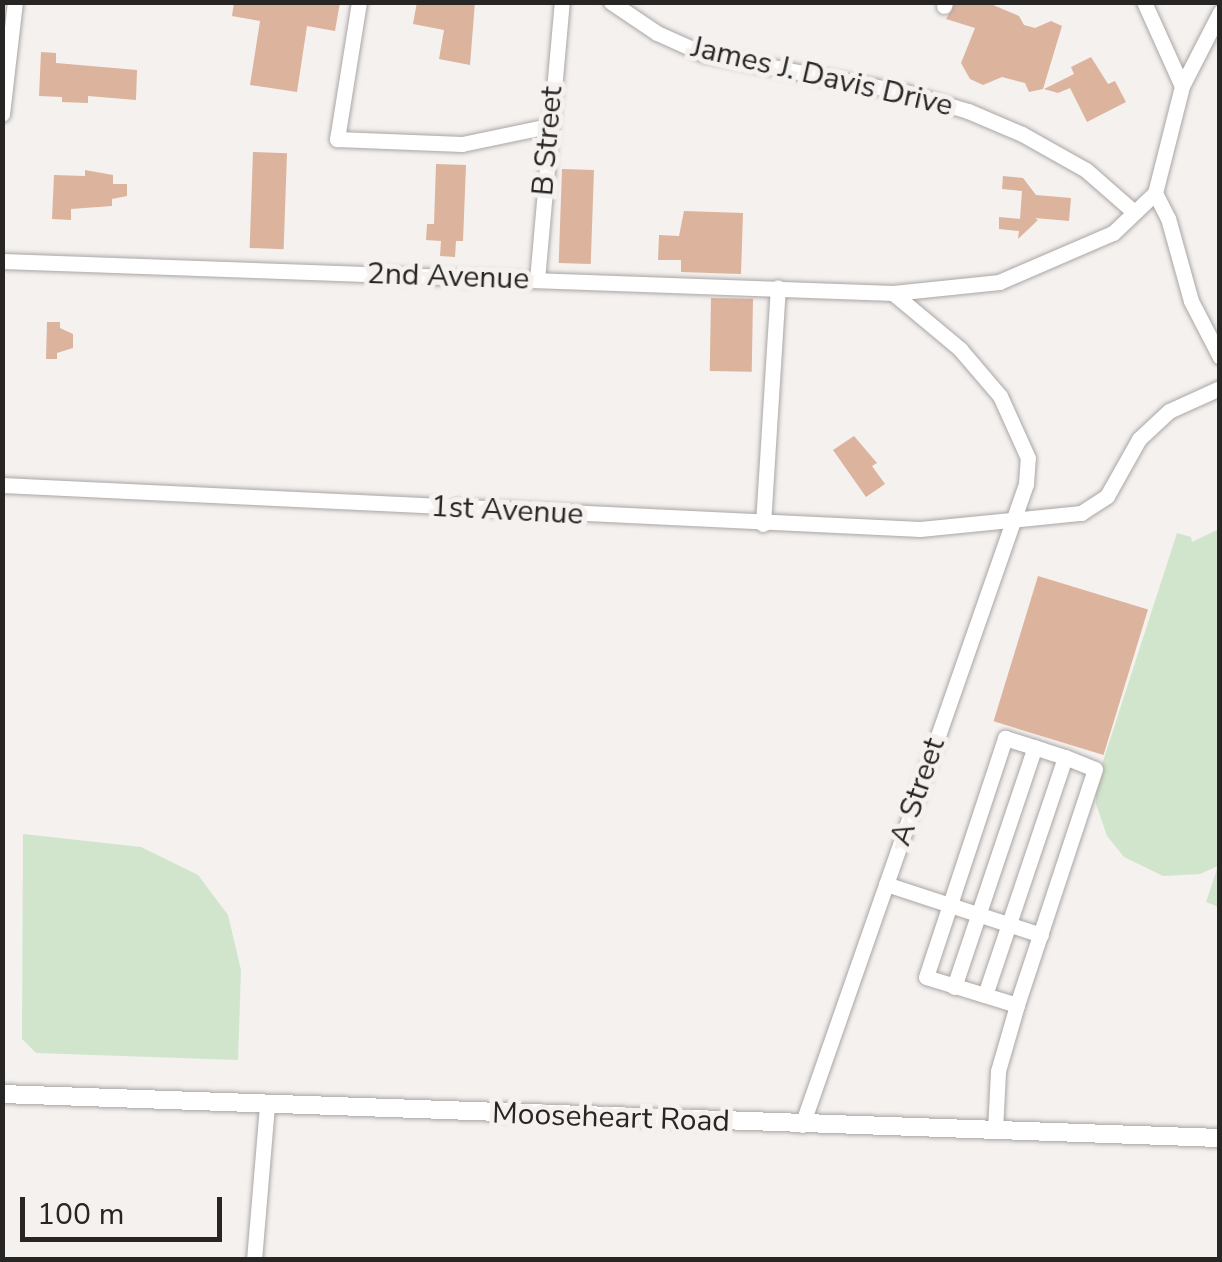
<!DOCTYPE html>
<html>
<head>
<meta charset="utf-8">
<style>
  body { margin:0 }
  #map { position:relative; width:1222px; height:1262px; overflow:hidden; background:#f5f1ef; font-family:"Nunito Sans",sans-serif }
  div>[style] { position:absolute }
  .green>* { inset:0; background:#d1e5cc }
  .building>* { inset:0; background:#dcb39d; transform-origin:0 0 }
  .roads { filter:drop-shadow(0 0 2px #a9a6a4) drop-shadow(0 0 2px #a9a6a4) }
  .minor>* { height:15px; margin:-7.5px; padding:0 7.5px; transform-origin:7.5px; border-radius:7.5px; background:#fff }
  .major>* { height:18px; margin:-9px; padding:0 9px; transform-origin:9px; border-radius:9px; background:#fff }
  span { translate:-50% -50%; white-space:nowrap; text-align:center; line-height:1.15; -webkit-text-stroke:10px #f5f1ef; paint-order:stroke }
  .street-label { font-size:30px; color:#272625 }
  .frame { position:absolute; inset:0; border:5px solid #272625; pointer-events:none }
  .scale { position:absolute; left:20px; top:1197px; width:202px; height:45px; box-sizing:border-box; border:5px solid #272625; border-top:0; padding-left:12px; font-size:30px; line-height:35px; white-space:nowrap; color:#272625; -webkit-text-stroke:8px #f5f1ef; paint-order:stroke }
</style>
</head>
<body>
<div id="map">
  <div class="green">
    <i style="clip-path:polygon(1219px 529px,1219px 907px,1206px 902px,1218px 866px,1200px 874px,1163px 876px,1124px 857px,1107px 836px,1096px 804px,1096px 783px,1177px 533px,1191px 537px,1192px 542px)"></i>
    <i style="clip-path:polygon(23px 834px,141px 847px,198px 875px,228px 915px,241px 970px,238px 1060px,36px 1053px,22px 1039px)"></i>
  </div>
  <div class="building">
    <i style="clip-path:polygon(234px 2px,340px 2px,335px 31px,307px 26px,297px 92px,250px 85px,260px 21px,232px 16px)"></i>
    <i style="clip-path:polygon(417px 2px,475px 2px,470px 65px,439px 59px,444px 30px,413px 24px)"></i>
    <i style="clip-path:polygon(956px 2px,986px 2px,1019px 16px,1024px 25px,1035px 28px,1051px 21px,1062px 26px,1043px 89px,1029px 92px,1025px 83px,1002px 77px,983px 85px,970px 79px,961px 63px,975px 28px,946px 19px)"></i>
    <i style="clip-path:polygon(41px 52px,56px 53px,56px 63px,137px 70px,136px 100px,88px 96px,88px 103px,62px 102px,62px 97px,39px 96px)"></i>
    <i style="clip-path:polygon(1091px 57px,1108px 84px,1115px 81px,1126px 102px,1087px 122px,1070px 88px,1058px 93px,1044px 89px,1074px 74px,1071px 67px)"></i>
    <i style="left:253px;top:152px;width:34px;height:96px;rotate:2deg"></i>
    <i style="clip-path:polygon(436px 164px,466px 165px,463px 241px,456px 241px,455px 257px,440px 256px,441px 241px,426px 240px,427px 224px,434px 224px)"></i>
    <i style="left:562px;top:169px;width:32px;height:94px;rotate:2deg"></i>
    <i style="clip-path:polygon(85px 170px,113px 175px,113px 184px,127px 184px,127px 196px,112px 199px,112px 206px,71px 209px,71px 220px,52px 219px,54px 175px,85px 176px)"></i>
    <i style="clip-path:polygon(1003px 176px,1023px 178px,1036px 195px,1071px 198px,1069px 221px,1035px 218px,1038px 220px,1018px 239px,1019px 231px,999px 229px,999px 217px,1020px 219px,1022px 191px,1002px 189px)"></i>
    <i style="clip-path:polygon(684px 211px,743px 213px,741px 274px,681px 272px,681px 260px,658px 260px,659px 235px,679px 236px)"></i>
    <i style="left:711px;top:298px;width:42px;height:73px;rotate:1deg"></i>
    <i style="clip-path:polygon(47px 322px,60px 322px,60px 328px,73px 334px,73px 348px,57px 353px,57px 359px,46px 359px)"></i>
    <i style="clip-path:polygon(854px 436px,877px 463px,872px 466px,885px 484px,866px 497px,833px 450px)"></i>
    <i style="left:1038px;top:576px;width:115px;height:152px;rotate:17deg"></i>
  </div>
  <div class="roads">
    <div class="minor">
      <i style="left:359px;top:2px;width:139px;rotate:99.1deg"></i>
      <i style="left:337px;top:139px;width:125px;rotate:2.3deg"></i>
      <i style="left:462px;top:144px;width:88px;rotate:-11.8deg"></i>
      <i style="left:611px;top:2px;width:55px;rotate:34deg"></i>
      <i style="left:657px;top:33px;width:51px;rotate:24.1deg"></i>
      <i style="left:704px;top:54px;width:208px;rotate:10.8deg"></i>
      <i style="left:908px;top:93px;width:63px;rotate:16.7deg"></i>
      <i style="left:968px;top:111px;width:59px;rotate:23.1deg"></i>
      <i style="left:1022px;top:134px;width:73px;rotate:29.4deg"></i>
      <i style="left:1086px;top:170px;width:64px;rotate:41.2deg"></i>
      <i style="left:1144px;top:2px;width:92px;rotate:65.7deg"></i>
      <i style="left:944px;top:6px;width:4px;rotate:-76deg"></i>
      <i style="left:2px;top:114px;width:113px;rotate:-83.4deg"></i>
      <i style="left:1155px;top:193px;width:110px;rotate:-75.8deg"></i>
      <i style="left:1182px;top:86px;width:83px;rotate:-62.8deg"></i>
      <i style="left:1155px;top:193px;width:28px;rotate:63deg"></i>
      <i style="left:1168px;top:218px;width:86px;rotate:74.5deg"></i>
      <i style="left:1191px;top:301px;width:63px;rotate:62.6deg"></i>
      <i style="left:2px;top:261px;width:892px;rotate:2.06deg"></i>
      <i style="left:893px;top:293px;width:107px;rotate:-5.9deg"></i>
      <i style="left:999px;top:282px;width:124px;rotate:-23.3deg"></i>
      <i style="left:1113px;top:233px;width:58px;rotate:-43.6deg"></i>
      <i style="left:537px;top:280px;width:279px;rotate:-84.9deg"></i>
      <i style="left:2px;top:485px;width:919px;rotate:2.74deg"></i>
      <i style="left:920px;top:529px;width:162px;rotate:-5.7deg"></i>
      <i style="left:1081px;top:513px;width:31px;rotate:-33deg"></i>
      <i style="left:1107px;top:496px;width:65px;rotate:-60.7deg"></i>
      <i style="left:1139px;top:439px;width:41px;rotate:-43deg"></i>
      <i style="left:1169px;top:411px;width:56px;rotate:-24.3deg"></i>
      <i style="left:763px;top:524px;width:237px;rotate:-86.4deg"></i>
      <i style="left:886px;top:884px;width:163px;rotate:18.2deg"></i>
      <i style="left:954px;top:987px;width:253px;rotate:-71.4deg"></i>
      <i style="left:985px;top:995px;width:251px;rotate:-71.4deg"></i>
      <i style="left:1065px;top:757px;width:32px;rotate:22deg"></i>
      <i style="left:1095px;top:769px;width:249px;rotate:108.3deg"></i>
      <i style="left:802px;top:1125px;width:679px;rotate:-70.74deg"></i>
      <i style="left:1026px;top:484px;width:26px;rotate:-86deg"></i>
      <i style="left:1028px;top:458px;width:68px;rotate:-114.3deg"></i>
      <i style="left:1000px;top:396px;width:62px;rotate:-130.4deg"></i>
      <i style="left:960px;top:349px;width:87px;rotate:-140.1deg"></i>
      <i style="left:995px;top:1131px;width:60px;rotate:-87.1deg"></i>
      <i style="left:998px;top:1071px;width:69px;rotate:-73.9deg"></i>
      <i style="left:1017px;top:1005px;width:95px;rotate:-162.9deg"></i>
      <i style="left:926px;top:977px;width:252px;rotate:-71.7deg"></i>
      <i style="left:1005px;top:738px;width:63px;rotate:17.6deg"></i>
      <i style="left:254px;top:1260px;width:157px;rotate:-85.2deg"></i>
    </div>
    <div class="major">
      <i style="left:2px;top:1094px;width:1219px;rotate:2.07deg"></i>
    </div>
  </div>
  <div class="street-label">
    <span style="left:822px;top:77px;rotate:13deg">James J. Davis Drive</span>
    <span style="left:548px;top:141px;rotate:-85deg">B Street</span>
    <span style="left:448px;top:277px;rotate:2deg">2nd Avenue</span>
    <span style="left:507px;top:511px;rotate:3deg">1st Avenue</span>
    <span style="left:918px;top:792px;rotate:-71deg">A Street</span>
    <span style="left:611px;top:1118px;rotate:2deg">Mooseheart Road</span>
  </div>
  <div class="frame"></div>
  <div class="scale">100 m</div>
</div>
</body>
</html>
